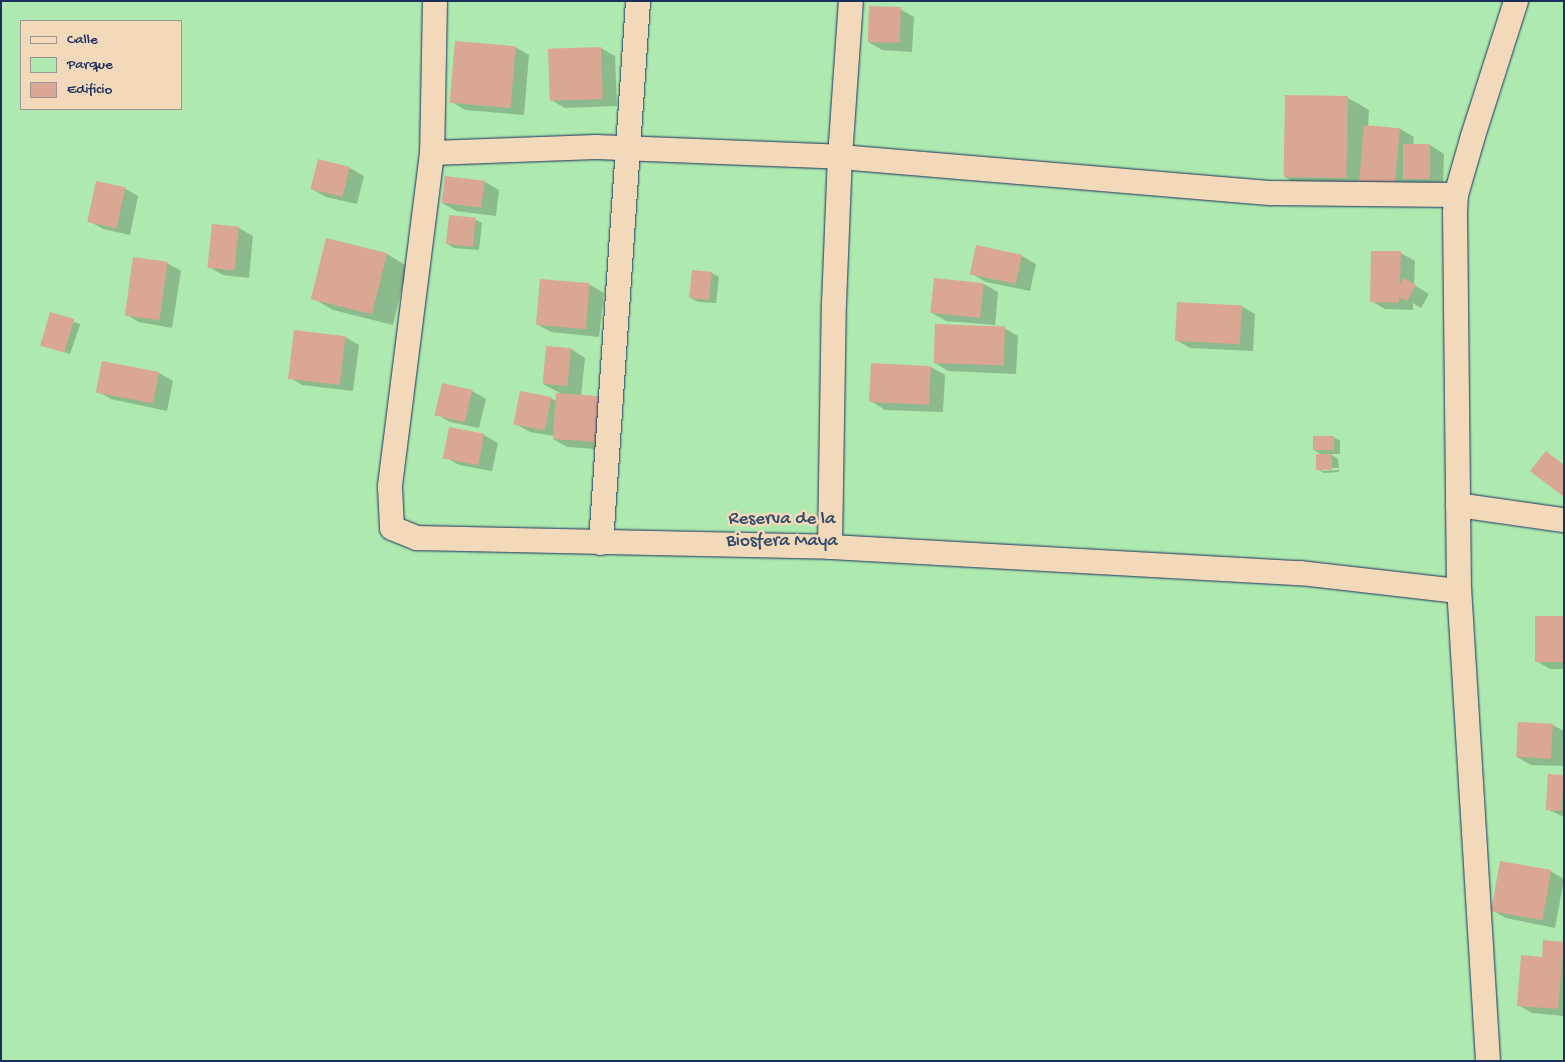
<!DOCTYPE html>
<html>
<head>
<meta charset="utf-8">
<style>
  body { margin:0 }
  #map { position:relative; width:1565px; height:1062px; overflow:hidden; background:#ecccae; font-family:"Gochi Hand",sans-serif }
  div>[style] { position:absolute }
  .green>* { inset:0; background:#aee9af }
  .shadow>* { inset:0; background:#0003; transform-origin:0 0 }
  .building>* { inset:0; background:#d9a793; transform-origin:0 0 }
  .roads { filter:drop-shadow(0 0 1px #1b2f5e) drop-shadow(0 0 1px #1b2f5e) }
  .street>* { height:24px; margin:-12px; padding:0 12px; transform-origin:12px; border-radius:12px; background:#f1d9b9 }
  span { translate:-50% -50%; white-space:nowrap; text-align:center; line-height:1.15; -webkit-text-stroke:5px #f1d9b9; paint-order:stroke }
  .park-label { font-size:19px; color:#314b6a }
  .frame { position:absolute; inset:0; border:2px solid #1b2f5e; pointer-events:none }
  .legend { position:absolute; left:20px; top:20px; width:162px; height:90px; box-sizing:border-box; background:#f1d9b9; border:1px solid #9b9595; margin:0; padding:6px 9px; list-style:none; font-size:15px; color:#1b2f5e }
  .legend li { display:flex; align-items:center; gap:10px; height:25px }
  .legend b { width:25px; border:1px solid #9b9595 }
</style>
</head>
<body>
<div id="map">
  <div class="green">
    <i style="clip-path:polygon(evenodd,1px 1px,1564px 1px,1564px 1061px,1px 1061px,1px 1px,21px 21px,181px 21px,181px 109px,21px 109px,21px 21px)"></i>
  </div>
  <div class="shadow">
    <i style="clip-path:polygon(900px 9px,914px 17px,912px 52px,882px 50px,868px 42px)"></i>
    <i style="clip-path:polygon(515px 47px,529px 55px,524px 115px,465px 110px,452px 102px)"></i>
    <i style="clip-path:polygon(601px 48px,615px 56px,617px 106px,565px 108px,551px 100px)"></i>
    <i style="clip-path:polygon(1348px 98px,1369px 110px,1368px 127px,1400px 129px,1414px 137px,1413px 145px,1430px 145px,1444px 154px,1443px 187px,1417px 186px,1410px 182px,1409px 192px,1306px 189px,1285px 177px)"></i>
    <i style="clip-path:polygon(350px 168px,364px 176px,357px 204px,326px 197px,312px 189px)"></i>
    <i style="clip-path:polygon(446px 177px,485px 182px,499px 190px,496px 216px,456px 211px,442px 203px)"></i>
    <i style="clip-path:polygon(124px 188px,138px 196px,130px 235px,103px 229px,89px 221px)"></i>
    <i style="clip-path:polygon(476px 220px,482px 223px,479px 250px,454px 248px,447px 244px)"></i>
    <i style="clip-path:polygon(213px 225px,239px 228px,253px 236px,249px 278px,223px 275px,209px 267px)"></i>
    <i style="clip-path:polygon(977px 247px,1022px 256px,1036px 264px,1030px 291px,986px 282px,972px 274px)"></i>
    <i style="clip-path:polygon(1401px 253px,1415px 261px,1414px 285px,1429px 294px,1421px 308px,1413px 303px,1413px 310px,1385px 309px,1371px 301px)"></i>
    <i style="clip-path:polygon(387px 254px,407px 266px,393px 325px,333px 310px,312px 298px)"></i>
    <i style="clip-path:polygon(167px 263px,181px 271px,172px 328px,139px 322px,125px 314px)"></i>
    <i style="clip-path:polygon(693px 272px,712px 273px,719px 277px,716px 303px,698px 302px,691px 298px)"></i>
    <i style="clip-path:polygon(541px 280px,590px 285px,604px 293px,599px 337px,551px 332px,537px 324px)"></i>
    <i style="clip-path:polygon(935px 280px,984px 284px,998px 292px,995px 327px,995px 325px,946px 321px,932px 313px)"></i>
    <i style="clip-path:polygon(1241px 306px,1255px 314px,1253px 351px,1190px 348px,1176px 340px)"></i>
    <i style="left:51px;top:314px;width:31px;height:32px;rotate:19deg"></i>
    <i style="clip-path:polygon(1004px 328px,1018px 336px,1016px 374px,948px 371px,934px 362px)"></i>
    <i style="clip-path:polygon(345px 337px,359px 345px,353px 391px,302px 385px,289px 377px)"></i>
    <i style="clip-path:polygon(547px 348px,571px 349px,585px 358px,581px 396px,611px 450px,567px 447px,553px 439px,554px 436px,530px 432px,516px 424px,550px 398px,557px 401px,562px 394px,543px 384px)"></i>
    <i style="clip-path:polygon(103px 362px,159px 373px,173px 381px,167px 411px,111px 399px,97px 391px)"></i>
    <i style="clip-path:polygon(873px 364px,931px 367px,945px 375px,943px 412px,885px 410px,871px 401px)"></i>
    <i style="clip-path:polygon(472px 391px,486px 399px,479px 428px,450px 422px,436px 414px)"></i>
    <i style="clip-path:polygon(484px 435px,498px 443px,492px 471px,459px 465px,445px 457px)"></i>
    <i style="clip-path:polygon(1334px 437px,1340px 441px,1340px 454px,1330px 454px,1338px 459px,1339px 468px,1322px 468px,1322px 471px,1339px 470px,1339px 472px,1324px 473px,1317px 469px,1322px 455px,1314px 450px)"></i>
    <i style="clip-path:polygon(1564px 617px,1564px 669px,1550px 669px,1536px 661px)"></i>
    <i style="clip-path:polygon(1519px 723px,1553px 725px,1564px 731px,1564px 766px,1531px 765px,1517px 757px)"></i>
    <i style="clip-path:polygon(1564px 776px,1564px 817px,1547px 809px)"></i>
    <i style="clip-path:polygon(1550px 871px,1564px 879px,1555px 928px,1506px 918px,1492px 910px)"></i>
    <i style="clip-path:polygon(1564px 943px,1564px 1016px,1532px 1013px,1518px 1005px)"></i>
  </div>
  <div class="building">
    <i style="left:869px;top:6px;width:32px;height:36px;rotate:2deg"></i>
    <i style="left:455px;top:41px;width:61px;height:62px;rotate:5deg"></i>
    <i style="left:601px;top:47px;width:52px;height:53px;rotate:88deg"></i>
    <i style="left:1285px;top:95px;width:63px;height:82px;rotate:1deg"></i>
    <i style="left:1364px;top:125px;width:36px;height:57px;rotate:5deg"></i>
    <i style="left:1403px;top:144px;width:27px;height:35px"></i>
    <i style="left:318px;top:159px;width:33px;height:31px;rotate:14deg"></i>
    <i style="left:445px;top:176px;width:40px;height:27px;rotate:7deg"></i>
    <i style="left:96px;top:181px;width:30px;height:42px;rotate:12deg"></i>
    <i style="left:449px;top:215px;width:27px;height:29px;rotate:6deg"></i>
    <i style="left:212px;top:224px;width:27px;height:44px;rotate:6deg"></i>
    <i style="left:326px;top:238px;width:63px;height:63px;rotate:14deg"></i>
    <i style="left:976px;top:245px;width:47px;height:30px;rotate:12deg"></i>
    <i style="clip-path:polygon(1371px 251px,1401px 251px,1400px 285px,1404px 278px,1416px 285px,1407px 301px,1399px 297px,1399px 303px,1370px 302px)"></i>
    <i style="left:133px;top:257px;width:35px;height:59px;rotate:8deg"></i>
    <i style="left:692px;top:270px;width:20px;height:28px;rotate:6deg"></i>
    <i style="left:934px;top:278px;width:50px;height:35px;rotate:6deg"></i>
    <i style="left:540px;top:279px;width:50px;height:46px;rotate:5deg"></i>
    <i style="left:1177px;top:302px;width:65px;height:39px;rotate:3deg"></i>
    <i style="left:50px;top:312px;width:25px;height:35px;rotate:16deg"></i>
    <i style="left:935px;top:324px;width:70px;height:39px;rotate:2deg"></i>
    <i style="left:294px;top:330px;width:52px;height:49px;rotate:7deg"></i>
    <i style="left:546px;top:346px;width:25px;height:38px;rotate:5deg"></i>
    <i style="left:102px;top:361px;width:58px;height:32px;rotate:11deg"></i>
    <i style="left:871px;top:363px;width:60px;height:39px;rotate:3deg"></i>
    <i style="left:442px;top:383px;width:31px;height:33px;rotate:13deg"></i>
    <i style="left:520px;top:391px;width:32px;height:34px;rotate:11deg"></i>
    <i style="left:556px;top:393px;width:45px;height:46px;rotate:4deg"></i>
    <i style="left:449px;top:427px;width:36px;height:32px;rotate:11deg"></i>
    <i style="left:1334px;top:436px;width:14px;height:21px;rotate:90deg"></i>
    <i style="clip-path:polygon(1546px 451px,1564px 465px,1564px 497px,1530px 471px)"></i>
    <i style="left:1316px;top:454px;width:16px;height:16px"></i>
    <i style="left:1535px;top:616px;width:29px;height:46px"></i>
    <i style="left:1518px;top:722px;width:35px;height:35px;rotate:3deg"></i>
    <i style="left:1548px;top:774px;width:16px;height:36px;rotate:4deg"></i>
    <i style="left:1500px;top:861px;width:52px;height:51px;rotate:10deg"></i>
    <i style="clip-path:polygon(1543px 940px,1564px 942px,1558px 1009px,1517px 1006px,1521px 955px,1542px 957px)"></i>
  </div>
  <div class="roads">
    <div class="street">
      <i style="left:435px;top:1px;width:152px;rotate:91.1deg"></i>
      <i style="left:432px;top:153px;width:337px;rotate:97.2deg"></i>
      <i style="left:390px;top:487px;width:41px;rotate:87.2deg"></i>
      <i style="left:392px;top:528px;width:27px;rotate:22deg"></i>
      <i style="left:417px;top:538px;width:413px;rotate:1.2deg"></i>
      <i style="left:830px;top:547px;width:471px;rotate:3.2deg"></i>
      <i style="left:1300px;top:573px;width:160px;rotate:6.5deg"></i>
      <i style="left:432px;top:153px;width:164px;rotate:-2.1deg"></i>
      <i style="left:596px;top:147px;width:244px;rotate:2.3deg"></i>
      <i style="left:840px;top:157px;width:433px;rotate:4.8deg"></i>
      <i style="left:1272px;top:193px;width:184px;rotate:0.6deg"></i>
      <i style="left:1458px;top:505px;width:107px;rotate:8.1deg"></i>
      <i style="left:601px;top:543px;width:543px;rotate:-86.09deg"></i>
      <i style="left:830px;top:547px;width:243px;rotate:-89.1deg"></i>
      <i style="left:834px;top:304px;width:147px;rotate:-87.7deg"></i>
      <i style="left:840px;top:157px;width:156px;rotate:-86deg"></i>
      <i style="left:1488px;top:1061px;width:471px;rotate:-93.5deg"></i>
      <i style="left:1459px;top:591px;width:378px;rotate:-90.6deg"></i>
      <i style="left:1455px;top:213px;width:18px;rotate:-87deg"></i>
      <i style="left:1456px;top:195px;width:61px;rotate:-73.9deg"></i>
      <i style="left:1473px;top:136px;width:142px;rotate:-72.3deg"></i>
    </div>
  </div>
  <div class="park-label">
    <span style="left:782px;top:531px">Reserva de la<br>Biosfera Maya</span>
  </div>
  <div class="frame"></div>
  <ul class="legend">
  <li><b style="height:6px;background:#f1d9b9"></b>Calle</li>
  <li><b style="height:14px;background:#aee9af"></b>Parque</li>
  <li><b style="height:14px;background:#d9a793"></b>Edificio</li>
  </ul>
</div>
</body>
</html>
